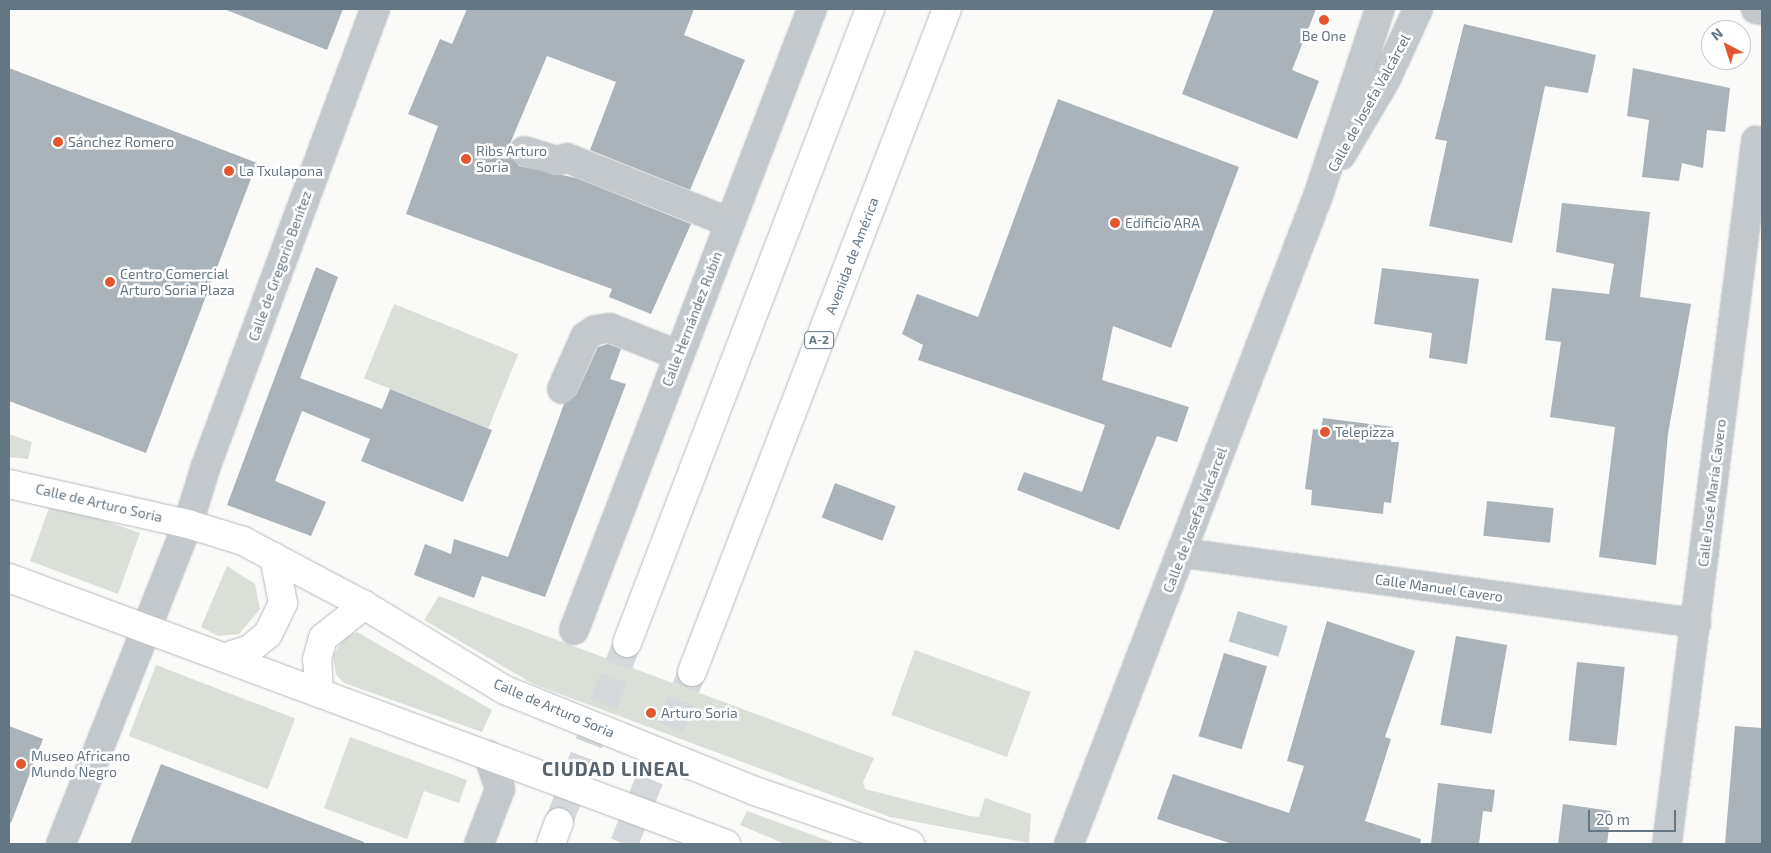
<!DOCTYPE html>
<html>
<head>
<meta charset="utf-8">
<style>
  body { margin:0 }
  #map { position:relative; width:1771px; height:853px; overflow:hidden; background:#fafaf8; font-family:"Exo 2",sans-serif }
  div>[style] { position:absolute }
  .green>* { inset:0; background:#dadfd7; transform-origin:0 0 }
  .water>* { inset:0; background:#bbc7cb; transform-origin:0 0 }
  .building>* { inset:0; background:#aab3b9; transform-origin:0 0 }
  .highway-tunnel>* { height:28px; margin-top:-14px; transform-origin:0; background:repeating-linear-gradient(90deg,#d5d9db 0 28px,transparent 0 42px) }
  .roads { filter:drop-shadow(0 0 1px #b5babe) drop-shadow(0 0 1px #b5babe) }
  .minor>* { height:28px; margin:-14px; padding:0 14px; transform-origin:14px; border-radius:14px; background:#c3c8cc }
  .major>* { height:28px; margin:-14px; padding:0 14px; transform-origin:14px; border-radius:14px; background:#fff }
  .highway>* { height:28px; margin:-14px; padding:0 14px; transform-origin:14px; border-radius:14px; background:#fff }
  .dots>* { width:14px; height:14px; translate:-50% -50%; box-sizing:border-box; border:2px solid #fff; border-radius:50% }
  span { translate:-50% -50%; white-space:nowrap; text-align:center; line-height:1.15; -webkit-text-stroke:5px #fff; paint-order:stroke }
  .shield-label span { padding:1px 4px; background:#fff; border:1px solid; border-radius:4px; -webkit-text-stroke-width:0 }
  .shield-label { font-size:12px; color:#657683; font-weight:700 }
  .poi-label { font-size:14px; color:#657683 }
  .left { translate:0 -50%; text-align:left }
  .street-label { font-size:14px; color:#657683 }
  .district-label { font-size:19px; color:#57646e; font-weight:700; letter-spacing:1px }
  .frame { position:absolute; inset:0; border:10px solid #657683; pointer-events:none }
  .north { position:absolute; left:1701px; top:20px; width:50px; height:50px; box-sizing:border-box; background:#fff; border:1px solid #c1c8cd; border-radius:50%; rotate:320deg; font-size:14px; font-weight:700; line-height:20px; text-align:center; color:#657683 }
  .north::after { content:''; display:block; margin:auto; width:18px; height:22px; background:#e4572e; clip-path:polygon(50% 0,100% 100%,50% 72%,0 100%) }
  .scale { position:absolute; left:1588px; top:810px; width:88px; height:22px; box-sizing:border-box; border:2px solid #657683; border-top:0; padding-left:6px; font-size:15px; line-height:18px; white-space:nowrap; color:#657683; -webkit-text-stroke:4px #fff; paint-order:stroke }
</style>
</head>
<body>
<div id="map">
  <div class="green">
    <i style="left:394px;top:304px;width:134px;height:80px;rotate:22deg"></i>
    <i style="clip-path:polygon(9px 434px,32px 442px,28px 459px,9px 457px)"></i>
    <i style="clip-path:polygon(49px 508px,88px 515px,140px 533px,118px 594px,30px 561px)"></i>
    <i style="clip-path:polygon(227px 566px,255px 584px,260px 609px,239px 634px,218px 636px,201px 627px)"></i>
    <i style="clip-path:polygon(439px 596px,874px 758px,863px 782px,865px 789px,970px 816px,979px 817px,985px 798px,1031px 814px,1029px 843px,890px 817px,533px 684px,424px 620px)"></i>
    <i style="clip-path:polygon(357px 632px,492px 710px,482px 732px,344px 683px,336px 675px,333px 656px,344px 638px)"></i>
    <i style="left:915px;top:650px;width:123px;height:69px;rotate:20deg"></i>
    <i style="left:156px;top:665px;width:149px;height:76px;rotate:21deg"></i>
    <i style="clip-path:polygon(350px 737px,467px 780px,459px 803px,424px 791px,407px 839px,324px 808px)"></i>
    <i style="clip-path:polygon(747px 811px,837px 844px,785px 844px,740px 825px)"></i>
  </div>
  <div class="water">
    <i style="left:1238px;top:611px;width:52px;height:32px;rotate:17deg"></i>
  </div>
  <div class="building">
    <i style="clip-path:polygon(224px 9px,343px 9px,327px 50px)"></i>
    <i style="clip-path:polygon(467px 9px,694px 9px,684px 35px,745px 60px,690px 190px,590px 150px,616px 82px,547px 56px,509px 146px,508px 154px,519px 166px,576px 178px,691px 224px,651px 314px,609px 297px,612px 289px,406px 214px,438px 126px,408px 114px,440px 39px,452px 44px)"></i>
    <i style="clip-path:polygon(1214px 9px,1316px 9px,1292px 70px,1319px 81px,1297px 139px,1182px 94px)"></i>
    <i style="clip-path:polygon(1464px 24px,1596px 55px,1588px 93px,1545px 86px,1512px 243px,1429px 226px,1447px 141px,1435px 139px)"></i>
    <i style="clip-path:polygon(9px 68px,257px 163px,146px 453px,9px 401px)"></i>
    <i style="clip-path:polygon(1633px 68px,1730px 88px,1725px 132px,1707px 130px,1703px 168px,1682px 163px,1679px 181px,1642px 177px,1649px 120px,1627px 116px)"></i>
    <i style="clip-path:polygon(1058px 99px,1239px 167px,1171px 348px,1113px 326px,1102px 380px,1189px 407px,1177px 442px,1157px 436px,1119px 530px,1017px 490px,1024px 472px,1082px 492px,1105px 425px,918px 360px,923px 345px,902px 334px,917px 294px,978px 317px)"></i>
    <i style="clip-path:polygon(1562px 203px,1650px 212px,1640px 297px,1691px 304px,1668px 434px,1656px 565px,1599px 557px,1615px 427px,1550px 417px,1561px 342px,1545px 340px,1552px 288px,1609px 294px,1614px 264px,1556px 252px)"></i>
    <i style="clip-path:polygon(316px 267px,338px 277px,300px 378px,382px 409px,390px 389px,492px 430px,463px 502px,361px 461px,370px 439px,302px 411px,275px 481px,326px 502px,311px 536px,227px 505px)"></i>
    <i style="clip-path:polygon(1382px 268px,1479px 279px,1467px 364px,1429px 358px,1432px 333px,1374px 324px)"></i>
    <i style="clip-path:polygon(608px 344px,621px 349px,610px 379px,626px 384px,545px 597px,482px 576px,474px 598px,414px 575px,425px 544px,451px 554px,454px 539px,508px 557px,564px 404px,576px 395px,598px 347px)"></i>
    <i style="clip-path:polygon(1323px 418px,1393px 427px,1391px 442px,1399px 442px,1391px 503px,1384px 502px,1383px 514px,1311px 505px,1312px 490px,1305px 489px,1313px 429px,1321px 430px)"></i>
    <i style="left:835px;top:483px;width:65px;height:37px;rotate:21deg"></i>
    <i style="left:1487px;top:501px;width:67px;height:35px;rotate:6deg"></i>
    <i style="clip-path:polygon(1327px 621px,1415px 651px,1385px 737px,1391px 739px,1365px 821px,1421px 839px,1420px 844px,1232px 844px,1157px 819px,1173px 774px,1289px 813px,1304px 766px,1287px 761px)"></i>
    <i style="left:1456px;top:636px;width:52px;height:90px;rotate:10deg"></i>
    <i style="left:1224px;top:653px;width:45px;height:87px;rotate:17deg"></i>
    <i style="left:1577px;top:662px;width:48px;height:79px;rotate:6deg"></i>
    <i style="clip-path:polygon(9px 726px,43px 739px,11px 823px,9px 823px)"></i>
    <i style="clip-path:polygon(1735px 726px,1762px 728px,1762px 844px,1725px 844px)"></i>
    <i style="clip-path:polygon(161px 764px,364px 842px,364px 844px,130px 844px)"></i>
    <i style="clip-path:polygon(1438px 783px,1495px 790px,1492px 812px,1483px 811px,1479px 844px,1431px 844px)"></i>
    <i style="clip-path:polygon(1563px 804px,1611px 811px,1607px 844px,1558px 844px)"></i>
  </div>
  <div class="highway-tunnel">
    <i style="left:559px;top:822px;width:191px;rotate:-69.2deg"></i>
    <i style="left:624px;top:844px;width:185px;rotate:-68.4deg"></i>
  </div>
  <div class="roads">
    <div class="minor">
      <i style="left:1756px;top:9px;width:6px;rotate:9deg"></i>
      <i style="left:524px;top:151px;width:34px;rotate:17deg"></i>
      <i style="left:556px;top:161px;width:11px;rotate:-15deg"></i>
      <i style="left:567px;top:158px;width:174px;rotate:21.6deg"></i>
      <i style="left:1341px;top:155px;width:88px;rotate:-59.4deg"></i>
      <i style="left:1386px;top:79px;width:77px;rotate:-65.4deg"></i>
      <i style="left:562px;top:389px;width:57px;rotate:-66.1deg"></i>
      <i style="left:585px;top:337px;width:12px;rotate:-35deg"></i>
      <i style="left:595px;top:330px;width:15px;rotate:-8deg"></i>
      <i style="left:610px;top:328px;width:73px;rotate:21.7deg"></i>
      <i style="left:1183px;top:553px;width:518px;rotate:7.77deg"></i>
      <i style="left:574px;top:630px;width:665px;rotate:-69.03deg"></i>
      <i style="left:61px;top:844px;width:344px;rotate:-68.4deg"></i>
      <i style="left:188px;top:524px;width:61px;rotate:-72.8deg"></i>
      <i style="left:206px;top:466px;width:487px;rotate:-69.7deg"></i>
      <i style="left:479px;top:844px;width:59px;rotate:-69.1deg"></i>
      <i style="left:500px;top:789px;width:36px;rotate:-109deg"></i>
      <i style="left:1069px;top:844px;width:694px;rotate:-68.98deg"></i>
      <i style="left:1318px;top:196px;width:197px;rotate:-71.7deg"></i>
      <i style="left:1667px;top:844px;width:709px;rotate:-82.78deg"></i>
    </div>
    <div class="major">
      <i style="left:9px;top:484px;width:183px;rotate:12.6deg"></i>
      <i style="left:188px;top:524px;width:58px;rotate:17.2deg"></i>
      <i style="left:243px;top:541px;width:137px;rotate:27.9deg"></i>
      <i style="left:364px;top:605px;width:165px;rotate:31.1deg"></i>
      <i style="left:505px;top:690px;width:270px;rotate:22deg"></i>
      <i style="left:755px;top:791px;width:164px;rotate:18.9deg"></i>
      <i style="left:9px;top:578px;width:765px;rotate:20.35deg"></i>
      <i style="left:226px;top:657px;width:25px;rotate:-18deg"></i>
      <i style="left:250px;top:649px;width:23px;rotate:-40deg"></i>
      <i style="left:268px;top:634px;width:34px;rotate:-64deg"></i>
      <i style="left:283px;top:603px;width:47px;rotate:-101.1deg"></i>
      <i style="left:319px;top:692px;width:33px;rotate:-93deg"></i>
      <i style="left:317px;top:659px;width:22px;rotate:-74deg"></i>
      <i style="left:323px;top:638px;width:53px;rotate:-38.8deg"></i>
    </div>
    <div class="highway">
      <i style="left:627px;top:643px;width:679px;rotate:-69.03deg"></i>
      <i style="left:692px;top:672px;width:710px;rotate:-68.96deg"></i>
      <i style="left:551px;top:844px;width:23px;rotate:-70deg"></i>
    </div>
  </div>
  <div class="dots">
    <i style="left:1324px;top:20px;background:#e4572e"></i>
    <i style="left:58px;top:142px;background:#e4572e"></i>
    <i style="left:466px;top:159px;background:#e4572e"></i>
    <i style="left:229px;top:171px;background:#e4572e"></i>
    <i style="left:1115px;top:223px;background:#e4572e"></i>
    <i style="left:110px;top:282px;background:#e4572e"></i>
    <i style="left:1325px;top:432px;background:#e4572e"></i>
    <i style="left:651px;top:713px;background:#e4572e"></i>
    <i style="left:21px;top:764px;background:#e4572e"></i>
  </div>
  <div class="shield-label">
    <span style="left:819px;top:340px">A-2</span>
  </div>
  <div class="poi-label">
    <span style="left:1324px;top:36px">Be One</span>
    <span class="left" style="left:68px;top:142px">Sánchez Romero</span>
    <span class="left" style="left:476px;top:159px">Ribs Arturo<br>Soria</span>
    <span class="left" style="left:239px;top:171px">La Txulapona</span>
    <span class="left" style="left:1125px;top:223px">Edificio ARA</span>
    <span class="left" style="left:120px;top:282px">Centro Comercial<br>Arturo Soria Plaza</span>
    <span class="left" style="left:1335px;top:432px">Telepizza</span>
    <span class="left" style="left:661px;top:713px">Arturo Soria</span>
    <span class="left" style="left:31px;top:764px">Museo Africano<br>Mundo Negro</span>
  </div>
  <div class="street-label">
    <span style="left:1369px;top:103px;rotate:-61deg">Calle de Josefa Valcárcel</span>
    <span style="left:852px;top:256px;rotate:-69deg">Avenida de América</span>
    <span style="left:280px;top:266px;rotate:-70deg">Calle de Gregorio Benítez</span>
    <span style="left:692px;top:319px;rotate:-69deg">Calle Hernández Rubín</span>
    <span style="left:1712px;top:493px;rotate:-83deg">Calle José María Cavero</span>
    <span style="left:99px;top:503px;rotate:13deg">Calle de Arturo Soria</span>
    <span style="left:1195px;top:520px;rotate:-69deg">Calle de Josefa Valcárcel</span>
    <span style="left:1439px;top:588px;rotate:8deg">Calle Manuel Cavero</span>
    <span style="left:554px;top:708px;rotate:23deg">Calle de Arturo Soria</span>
  </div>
  <div class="district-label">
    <span style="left:616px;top:769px">CIUDAD LINEAL</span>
  </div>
  <div class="frame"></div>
  <div class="north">N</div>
  <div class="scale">20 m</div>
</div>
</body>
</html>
